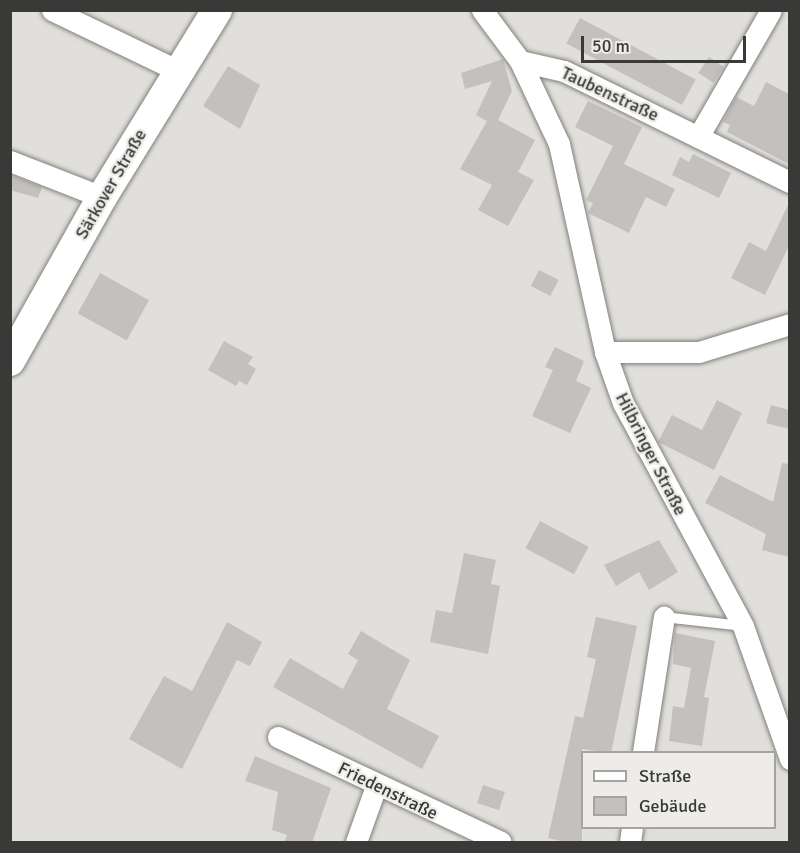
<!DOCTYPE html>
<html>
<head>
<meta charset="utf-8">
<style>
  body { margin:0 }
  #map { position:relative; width:800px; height:853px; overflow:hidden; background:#e0dfdb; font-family:Signika,sans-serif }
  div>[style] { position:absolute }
  .building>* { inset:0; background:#c3c0bd; transform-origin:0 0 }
  .roads { filter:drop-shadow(0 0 2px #82817d) drop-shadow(0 0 2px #82817d) }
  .service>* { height:10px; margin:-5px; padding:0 5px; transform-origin:5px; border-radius:5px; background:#fff }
  .minor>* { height:21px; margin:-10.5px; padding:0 10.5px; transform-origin:10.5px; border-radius:10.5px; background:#fff }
  .secondary>* { height:30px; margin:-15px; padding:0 15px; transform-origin:15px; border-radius:15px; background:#fff }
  span { translate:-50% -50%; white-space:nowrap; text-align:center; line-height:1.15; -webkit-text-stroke:4.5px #edece8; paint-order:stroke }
  .street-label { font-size:18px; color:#393938 }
  .frame { position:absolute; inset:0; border:12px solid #393938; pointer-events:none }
  .legend { position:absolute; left:581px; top:751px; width:195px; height:78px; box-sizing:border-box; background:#edece8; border:2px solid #a5a4a2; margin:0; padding:8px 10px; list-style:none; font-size:18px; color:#393938 }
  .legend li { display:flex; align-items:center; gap:12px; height:30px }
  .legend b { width:30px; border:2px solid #a5a4a2 }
  .scale { position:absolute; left:581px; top:36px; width:165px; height:27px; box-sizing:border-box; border:3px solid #393938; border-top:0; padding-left:8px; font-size:18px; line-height:21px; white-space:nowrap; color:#393938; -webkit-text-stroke:4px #edece8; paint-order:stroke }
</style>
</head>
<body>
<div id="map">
  <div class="building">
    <i style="left:580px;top:18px;width:131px;height:29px;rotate:28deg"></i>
    <i style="left:709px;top:57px;width:18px;height:19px;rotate:34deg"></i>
    <i style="clip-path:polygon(503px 59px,512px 91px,498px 120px,535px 140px,518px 172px,534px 180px,508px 226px,478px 210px,492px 185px,460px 169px,487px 121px,476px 115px,492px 81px,465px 89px,461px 73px)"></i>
    <i style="clip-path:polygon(228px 66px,260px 85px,240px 129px,203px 106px)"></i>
    <i style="clip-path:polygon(766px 82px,789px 94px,789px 164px,727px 132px,730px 125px,723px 122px,736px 97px,754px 106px)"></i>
    <i style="clip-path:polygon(588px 101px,642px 127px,624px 164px,675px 189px,666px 207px,646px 197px,629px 233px,588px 213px,593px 203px,586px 200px,613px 146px,575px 127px)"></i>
    <i style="clip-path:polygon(693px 154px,731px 173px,719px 198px,672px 175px,680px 157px,689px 162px)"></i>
    <i style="clip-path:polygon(10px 175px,42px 187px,38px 198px,10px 190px)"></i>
    <i style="clip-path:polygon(789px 203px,789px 246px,765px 295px,731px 278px,749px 242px,766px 251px)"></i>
    <i style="left:539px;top:270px;width:22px;height:18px;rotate:27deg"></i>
    <i style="left:100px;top:273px;width:56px;height:46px;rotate:29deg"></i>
    <i style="clip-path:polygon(224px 341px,253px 357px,248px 364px,256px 369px,247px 385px,239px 381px,236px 386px,208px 370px)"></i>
    <i style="clip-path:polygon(555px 347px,584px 361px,576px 381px,591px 388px,570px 433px,532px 416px,553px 370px,545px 367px)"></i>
    <i style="clip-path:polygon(717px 400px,742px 413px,714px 470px,658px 442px,672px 415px,702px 430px)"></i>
    <i style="clip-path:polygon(771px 405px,789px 410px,789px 429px,766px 423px)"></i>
    <i style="clip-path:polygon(782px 463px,789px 464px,789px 557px,762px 550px,766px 534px,705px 503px,720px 475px,773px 502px)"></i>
    <i style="left:540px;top:521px;width:55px;height:31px;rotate:28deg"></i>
    <i style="clip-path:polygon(659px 540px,678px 572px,649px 590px,639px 572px,616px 586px,604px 565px)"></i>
    <i style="clip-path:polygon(464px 553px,496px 560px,491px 584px,500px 586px,488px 654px,430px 642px,436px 610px,452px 613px)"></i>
    <i style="clip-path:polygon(596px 617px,637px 626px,611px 753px,582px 749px,582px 843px,570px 843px,548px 838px,575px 716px,583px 718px,596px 659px,587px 657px)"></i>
    <i style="clip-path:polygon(227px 622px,262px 642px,250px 666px,237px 660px,182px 769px,129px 739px,164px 676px,192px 691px)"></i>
    <i style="clip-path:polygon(361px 631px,410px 660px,387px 709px,439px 736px,422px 769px,273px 687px,290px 658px,343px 689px,358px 660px,348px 654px)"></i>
    <i style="clip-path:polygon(675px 633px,715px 641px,704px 697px,709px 698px,702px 746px,669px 741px,673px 706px,684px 708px,691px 668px,673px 664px)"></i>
    <i style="clip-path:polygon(255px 756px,331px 788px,312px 843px,284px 843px,287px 835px,272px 830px,278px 792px,245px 781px)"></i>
    <i style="left:483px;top:785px;width:23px;height:19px;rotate:18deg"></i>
  </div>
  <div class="roads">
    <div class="service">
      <i style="left:664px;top:617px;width:80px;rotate:6.5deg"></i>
    </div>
    <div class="minor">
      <i style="left:52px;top:10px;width:141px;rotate:25.7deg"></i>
      <i style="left:482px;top:10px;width:64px;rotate:53.3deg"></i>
      <i style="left:520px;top:61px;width:92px;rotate:64.8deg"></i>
      <i style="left:559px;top:144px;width:213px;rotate:77.5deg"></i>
      <i style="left:605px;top:352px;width:54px;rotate:70.6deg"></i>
      <i style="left:623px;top:403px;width:253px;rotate:61.7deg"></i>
      <i style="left:743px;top:626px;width:141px;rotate:70.5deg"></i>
      <i style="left:520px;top:61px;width:45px;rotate:12.8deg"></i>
      <i style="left:564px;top:71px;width:252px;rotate:26.2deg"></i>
      <i style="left:698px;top:137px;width:146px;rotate:-60.1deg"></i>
      <i style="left:10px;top:161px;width:99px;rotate:21.4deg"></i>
      <i style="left:605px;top:352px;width:94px"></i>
      <i style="left:699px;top:352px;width:95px;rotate:-17.1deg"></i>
      <i style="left:278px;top:737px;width:246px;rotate:25.2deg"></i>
      <i style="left:643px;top:752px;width:137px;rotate:-81.2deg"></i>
      <i style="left:356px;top:842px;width:59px;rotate:-70.3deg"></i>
      <i style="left:630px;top:842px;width:14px;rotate:-82deg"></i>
    </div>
    <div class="secondary">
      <i style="left:10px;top:361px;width:188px;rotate:-60.7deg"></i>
      <i style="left:102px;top:197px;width:220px;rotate:-58.4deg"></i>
    </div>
  </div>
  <div class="street-label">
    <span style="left:610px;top:94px;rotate:25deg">Taubenstraße</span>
    <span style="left:111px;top:184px;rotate:-60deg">Särkover Straße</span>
    <span style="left:651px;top:454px;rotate:63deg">Hilbringer Straße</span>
    <span style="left:388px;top:791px;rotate:26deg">Friedenstraße</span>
  </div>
  <div class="frame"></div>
  <ul class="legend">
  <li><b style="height:8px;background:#fff"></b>Straße</li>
  <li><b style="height:16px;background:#c3c0bd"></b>Gebäude</li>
  </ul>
  <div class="scale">50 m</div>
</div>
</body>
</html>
